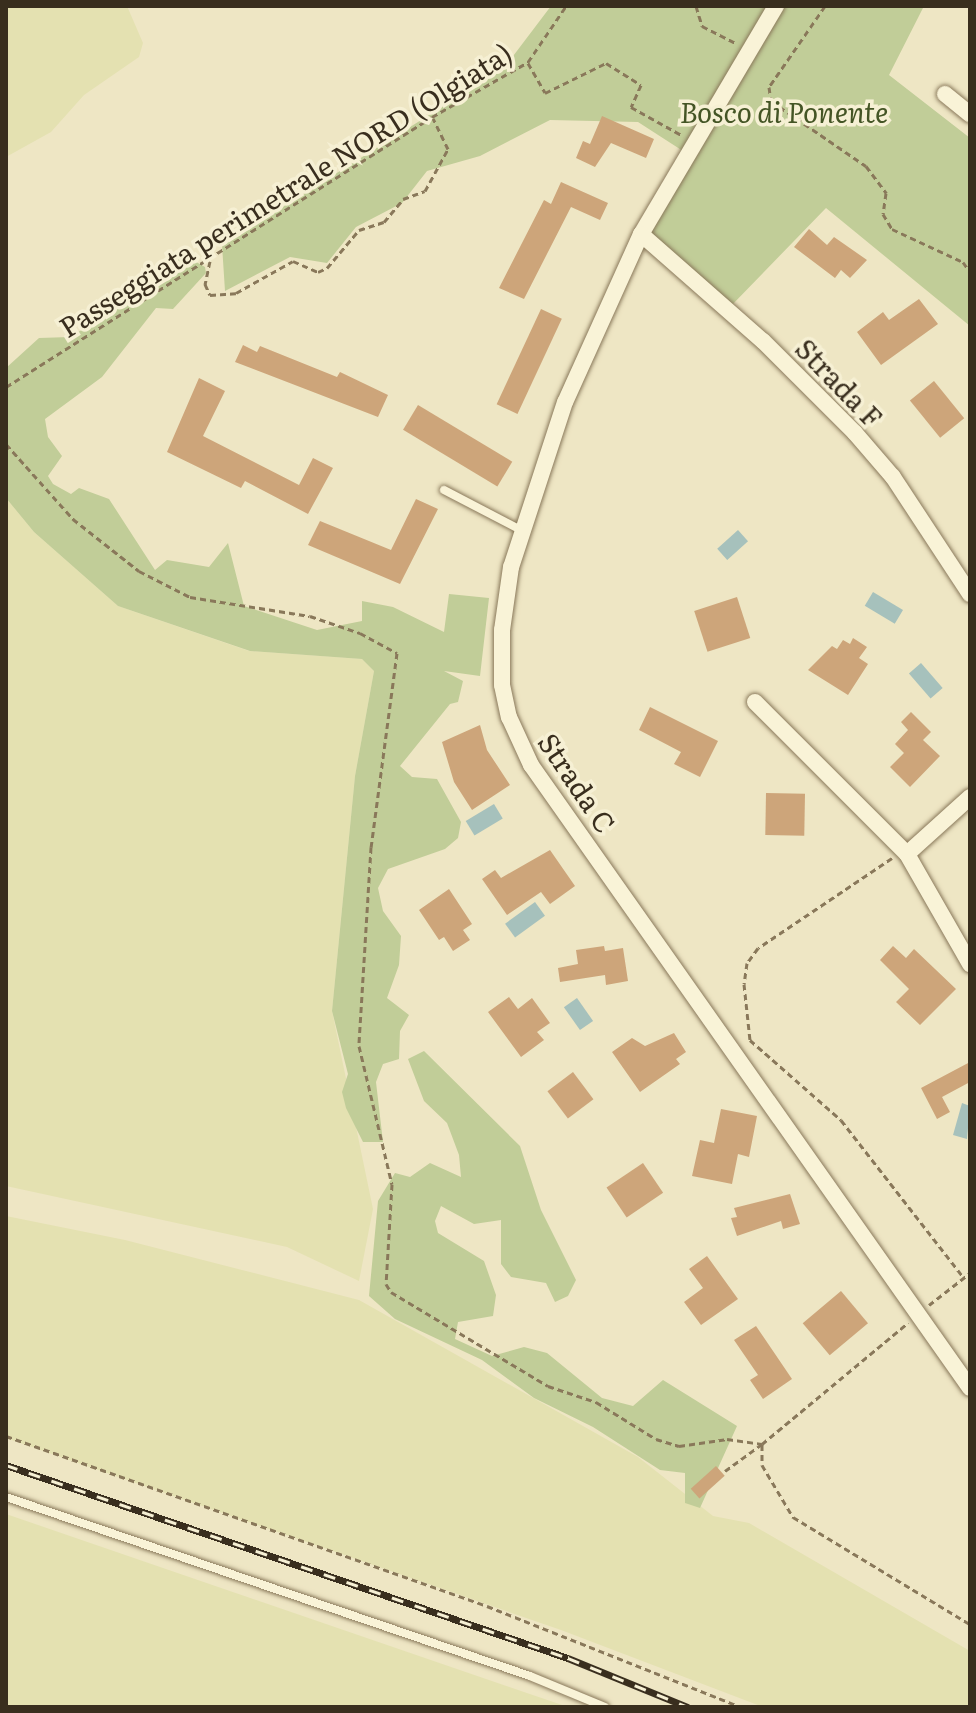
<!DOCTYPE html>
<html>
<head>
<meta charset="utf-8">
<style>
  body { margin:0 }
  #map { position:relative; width:976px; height:1713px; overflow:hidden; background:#eee6c4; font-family:Literata,serif }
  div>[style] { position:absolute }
  .farmland>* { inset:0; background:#e4e1b1 }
  .green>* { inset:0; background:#c1cd98 }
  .water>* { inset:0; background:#a6c1bc; transform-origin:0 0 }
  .building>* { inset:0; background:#cda57a; transform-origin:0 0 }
  .path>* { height:3px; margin-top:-1.5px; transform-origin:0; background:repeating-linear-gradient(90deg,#89785a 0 6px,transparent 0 10px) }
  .roads { filter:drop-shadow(0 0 2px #89785a) drop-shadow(0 0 2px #89785a) }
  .lane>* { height:8px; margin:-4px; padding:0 4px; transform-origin:4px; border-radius:4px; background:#f9f3d7 }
  .street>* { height:16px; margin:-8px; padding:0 8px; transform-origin:8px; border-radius:8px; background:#f9f3d7 }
  .rail>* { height:7px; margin-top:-3.5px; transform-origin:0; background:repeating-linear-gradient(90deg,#f6f0d4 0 12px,#392e1e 0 24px); box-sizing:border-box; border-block:2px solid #392e1e }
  span { translate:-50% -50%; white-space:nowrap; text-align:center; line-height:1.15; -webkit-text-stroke:7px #f6f0d4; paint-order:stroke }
  .park-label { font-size:28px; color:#445525; font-style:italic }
  .street-label { font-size:28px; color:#392e1e }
  .frame { position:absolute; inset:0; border:8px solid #392e1e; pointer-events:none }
</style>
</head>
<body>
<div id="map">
  <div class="farmland">
    <i style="clip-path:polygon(6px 6px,127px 6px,143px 43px,139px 57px,84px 95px,51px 132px,6px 157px)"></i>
    <i style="clip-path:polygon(6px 498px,34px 532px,118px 606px,249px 651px,362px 659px,374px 671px,355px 776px,332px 1011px,373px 1209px,359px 1281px,287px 1247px,6px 1186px)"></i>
    <i style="clip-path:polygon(6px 1216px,125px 1240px,359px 1300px,638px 1457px,713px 1516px,749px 1523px,970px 1651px,970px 1707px,763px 1707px,561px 1630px,6px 1438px)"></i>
    <i style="clip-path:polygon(6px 1514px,521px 1691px,568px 1707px,6px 1707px)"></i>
  </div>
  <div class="green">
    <i style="clip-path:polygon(551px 6px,924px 6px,889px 75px,970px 138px,970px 326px,826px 208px,730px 307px,641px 234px,686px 153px,638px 122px,550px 120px,480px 156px,427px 171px,402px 203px,356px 227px,327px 263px,290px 257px,225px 291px,222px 245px,504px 68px)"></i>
    <i style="clip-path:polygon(169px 257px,191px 259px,205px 267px,206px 273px,173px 309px,156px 308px,102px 377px,45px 419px,48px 437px,62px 456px,48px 476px,53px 484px,71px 494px,79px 488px,109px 499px,155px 570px,167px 560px,209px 567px,228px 543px,244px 606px,317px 630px,362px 621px,362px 601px,393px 607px,444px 632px,449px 594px,489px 598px,480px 676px,444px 671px,463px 681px,458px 702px,450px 704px,400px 766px,412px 777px,437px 779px,461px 822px,458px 838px,445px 849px,388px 869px,378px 888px,383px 911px,401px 936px,399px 965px,387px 998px,409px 1015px,400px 1031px,399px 1059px,383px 1064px,376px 1082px,383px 1142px,363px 1142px,346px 1108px,342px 1092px,348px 1074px,332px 1011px,355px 776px,374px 671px,362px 659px,250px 651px,118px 606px,34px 532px,6px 498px,6px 368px,39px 338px,70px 337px,124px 304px,152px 285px)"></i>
    <i style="clip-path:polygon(424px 1051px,520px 1146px,541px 1210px,576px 1280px,568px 1296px,555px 1302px,546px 1283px,511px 1277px,501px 1264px,501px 1220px,474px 1224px,441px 1206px,435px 1221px,438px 1233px,484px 1261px,496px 1295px,493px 1316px,458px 1322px,455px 1339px,492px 1356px,524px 1347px,547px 1353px,602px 1398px,633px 1406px,663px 1380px,737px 1426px,700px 1508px,685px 1503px,685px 1473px,660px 1470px,593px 1427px,534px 1398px,482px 1360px,395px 1319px,369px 1296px,378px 1201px,395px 1173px,410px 1177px,430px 1163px,461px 1177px,459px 1155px,447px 1123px,424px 1101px,408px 1059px)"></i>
  </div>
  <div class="water">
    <i style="left:738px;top:530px;width:15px;height:28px;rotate:48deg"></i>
    <i style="left:873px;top:592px;width:35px;height:16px;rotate:31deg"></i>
    <i style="left:921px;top:663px;width:33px;height:16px;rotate:49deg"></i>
    <i style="left:494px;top:804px;width:17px;height:33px;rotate:59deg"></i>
    <i style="left:535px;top:902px;width:17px;height:37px;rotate:54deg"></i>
    <i style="left:577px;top:998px;width:28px;height:16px;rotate:55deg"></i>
    <i style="clip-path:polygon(962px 1103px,970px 1106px,967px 1139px,953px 1135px)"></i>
  </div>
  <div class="building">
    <i style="clip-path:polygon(602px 116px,654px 139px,646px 158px,611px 143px,595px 167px,576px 158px,583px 141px,590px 144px)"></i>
    <i style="clip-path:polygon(561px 182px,608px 203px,600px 220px,571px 207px,524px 299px,499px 288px,544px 200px,551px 204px)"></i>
    <i style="clip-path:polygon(809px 229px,827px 245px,834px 237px,867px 260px,850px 278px,841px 270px,835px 278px,794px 247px)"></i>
    <i style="clip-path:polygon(919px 299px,938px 324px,881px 365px,857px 332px,883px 312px,889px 320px)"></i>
    <i style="left:541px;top:309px;width:23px;height:105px;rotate:25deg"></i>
    <i style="clip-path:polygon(243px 345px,257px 352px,260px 346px,337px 377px,340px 372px,388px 395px,378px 417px,235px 362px)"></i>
    <i style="clip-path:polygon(199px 378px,225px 391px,203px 436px,299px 485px,313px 458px,333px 468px,308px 514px,245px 481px,241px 488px,167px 452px)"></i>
    <i style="left:934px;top:381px;width:48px;height:31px;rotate:51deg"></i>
    <i style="left:418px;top:405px;width:110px;height:29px;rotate:31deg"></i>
    <i style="clip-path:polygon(416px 499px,438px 509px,400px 584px,308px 545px,320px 521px,391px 550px)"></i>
    <i style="left:737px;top:597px;width:43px;height:45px;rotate:72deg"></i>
    <i style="clip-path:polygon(853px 638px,867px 647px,859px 658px,868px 664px,848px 695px,808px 670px,832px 646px,837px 649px,843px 640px,850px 644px)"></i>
    <i style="clip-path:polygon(650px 707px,718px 741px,700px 777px,674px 764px,681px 752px,639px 730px)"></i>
    <i style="clip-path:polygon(911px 712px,931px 732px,923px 740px,940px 756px,910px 787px,890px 767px,904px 753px,895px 744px,908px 730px,901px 722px)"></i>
    <i style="clip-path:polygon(480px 725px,487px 750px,510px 785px,472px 810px,454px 782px,442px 742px)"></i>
    <i style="left:766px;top:793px;width:39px;height:42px;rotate:1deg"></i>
    <i style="clip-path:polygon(550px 850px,575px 886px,550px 904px,541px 892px,507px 915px,482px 879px,495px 870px,501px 878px)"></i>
    <i style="clip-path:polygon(449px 889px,472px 924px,463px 930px,470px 940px,453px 951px,444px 937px,439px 940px,419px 910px)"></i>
    <i style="clip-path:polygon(604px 946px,605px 951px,623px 948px,628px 981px,606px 985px,605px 975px,560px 982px,558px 968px,578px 964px,576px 950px)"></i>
    <i style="clip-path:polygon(893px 946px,906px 958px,914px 949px,956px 989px,920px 1025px,896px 1002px,909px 989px,880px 960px)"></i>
    <i style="clip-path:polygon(509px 997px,518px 1009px,532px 998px,550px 1023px,537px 1032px,544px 1040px,521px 1057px,488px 1012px)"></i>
    <i style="clip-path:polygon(674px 1033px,686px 1052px,676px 1059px,680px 1064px,640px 1092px,612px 1052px,632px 1038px,645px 1046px)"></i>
    <i style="clip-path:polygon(970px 1062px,970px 1082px,942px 1097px,950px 1112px,937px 1119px,921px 1088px)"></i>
    <i style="left:573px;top:1072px;width:34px;height:32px;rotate:53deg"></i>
    <i style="clip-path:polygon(721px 1109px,757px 1116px,749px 1157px,738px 1154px,732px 1184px,692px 1176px,700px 1140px,714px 1143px)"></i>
    <i style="left:643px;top:1163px;width:36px;height:44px;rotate:56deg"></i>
    <i style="clip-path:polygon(790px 1194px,800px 1224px,783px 1229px,781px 1221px,737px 1236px,731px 1218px,737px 1217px,734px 1208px)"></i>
    <i style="clip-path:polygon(707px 1256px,738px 1299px,701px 1325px,684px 1302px,703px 1288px,689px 1269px)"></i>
    <i style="left:841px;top:1291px;width:42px;height:50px;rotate:50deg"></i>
    <i style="clip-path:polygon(756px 1326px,792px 1379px,763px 1399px,750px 1380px,758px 1375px,734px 1340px)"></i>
    <i style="left:716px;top:1466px;width:13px;height:34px;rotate:48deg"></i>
  </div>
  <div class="path">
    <i style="left:696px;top:6px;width:21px;rotate:73deg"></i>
    <i style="left:702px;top:26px;width:39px;rotate:27deg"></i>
    <i style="left:825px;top:6px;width:98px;rotate:124.7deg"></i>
    <i style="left:769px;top:87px;width:14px;rotate:82deg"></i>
    <i style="left:771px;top:101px;width:115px;rotate:34.4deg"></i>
    <i style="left:866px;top:166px;width:34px;rotate:53deg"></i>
    <i style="left:886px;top:193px;width:21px;rotate:98deg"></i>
    <i style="left:883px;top:214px;width:17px;rotate:59deg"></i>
    <i style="left:892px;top:229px;width:78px;rotate:24.9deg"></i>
    <i style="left:963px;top:262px;width:12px;rotate:55deg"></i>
    <i style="left:528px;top:63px;width:34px;rotate:60deg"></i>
    <i style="left:545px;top:93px;width:68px;rotate:-26.2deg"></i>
    <i style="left:606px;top:63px;width:41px;rotate:32.2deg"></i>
    <i style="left:641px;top:85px;width:24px;rotate:114deg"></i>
    <i style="left:631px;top:107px;width:60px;rotate:29.1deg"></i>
    <i style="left:210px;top:261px;width:24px;rotate:102deg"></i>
    <i style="left:205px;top:284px;width:12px;rotate:66deg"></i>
    <i style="left:210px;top:295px;width:26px;rotate:-4deg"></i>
    <i style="left:236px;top:293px;width:65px;rotate:-29.3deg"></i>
    <i style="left:293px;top:261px;width:27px;rotate:24deg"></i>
    <i style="left:318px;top:272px;width:10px;rotate:-24deg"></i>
    <i style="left:327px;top:268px;width:50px;rotate:-49.9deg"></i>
    <i style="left:359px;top:230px;width:26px;rotate:-18deg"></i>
    <i style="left:384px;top:222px;width:30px;rotate:-50deg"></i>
    <i style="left:403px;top:199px;width:23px;rotate:-20deg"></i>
    <i style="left:425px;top:191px;width:48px;rotate:-61.3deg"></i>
    <i style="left:448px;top:149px;width:34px;rotate:-116deg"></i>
    <i style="left:6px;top:387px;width:504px;rotate:-32.37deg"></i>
    <i style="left:432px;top:117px;width:111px;rotate:-29.8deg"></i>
    <i style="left:528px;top:62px;width:68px;rotate:-55.8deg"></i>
    <i style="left:6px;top:444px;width:101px;rotate:48.2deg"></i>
    <i style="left:73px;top:519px;width:84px;rotate:38.2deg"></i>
    <i style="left:139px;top:571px;width:57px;rotate:27deg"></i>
    <i style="left:190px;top:597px;width:121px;rotate:9deg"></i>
    <i style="left:310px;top:616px;width:53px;rotate:18.8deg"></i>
    <i style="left:360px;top:633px;width:42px;rotate:28.4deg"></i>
    <i style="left:397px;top:653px;width:196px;rotate:97.6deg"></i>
    <i style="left:371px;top:847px;width:199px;rotate:93.5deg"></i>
    <i style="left:359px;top:1046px;width:142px;rotate:76.6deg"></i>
    <i style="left:392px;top:1184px;width:100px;rotate:93.4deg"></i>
    <i style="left:386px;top:1284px;width:9px;rotate:58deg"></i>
    <i style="left:391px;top:1292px;width:183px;rotate:30.9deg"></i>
    <i style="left:548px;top:1386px;width:51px;rotate:18.4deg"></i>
    <i style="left:596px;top:1402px;width:70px;rotate:31.7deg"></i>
    <i style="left:656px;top:1439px;width:24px;rotate:17deg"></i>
    <i style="left:679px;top:1446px;width:49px;rotate:-8.3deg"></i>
    <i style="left:727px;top:1439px;width:35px;rotate:8deg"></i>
    <i style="left:762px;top:1444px;width:190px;rotate:-39.7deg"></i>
    <i style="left:892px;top:858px;width:161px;rotate:146.1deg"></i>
    <i style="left:758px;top:948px;width:19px;rotate:126deg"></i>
    <i style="left:747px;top:963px;width:21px;rotate:98deg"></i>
    <i style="left:744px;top:984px;width:56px;rotate:83.9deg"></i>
    <i style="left:750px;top:1040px;width:121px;rotate:41.3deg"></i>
    <i style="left:841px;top:1120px;width:200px;rotate:52.1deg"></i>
    <i style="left:929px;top:1305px;width:52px;rotate:-38deg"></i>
    <i style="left:6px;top:1436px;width:510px;rotate:19.46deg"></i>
    <i style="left:487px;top:1606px;width:273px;rotate:21.7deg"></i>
    <i style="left:762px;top:1444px;width:21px;rotate:90deg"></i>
    <i style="left:762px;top:1465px;width:61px;rotate:59.2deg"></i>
    <i style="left:793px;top:1517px;width:207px;rotate:31.2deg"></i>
    <i style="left:725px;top:1471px;width:46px;rotate:-36.1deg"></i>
  </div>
  <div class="roads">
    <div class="lane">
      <i style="left:444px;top:490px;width:87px;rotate:27.5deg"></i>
      <i style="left:6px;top:1497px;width:554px;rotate:18.86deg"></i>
      <i style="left:530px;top:1676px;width:81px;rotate:22.5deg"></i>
    </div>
    <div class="street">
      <i style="left:776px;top:6px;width:265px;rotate:120.6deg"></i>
      <i style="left:641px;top:234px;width:184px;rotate:114.3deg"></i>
      <i style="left:565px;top:402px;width:174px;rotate:108.1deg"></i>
      <i style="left:511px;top:567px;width:64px;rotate:98.1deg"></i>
      <i style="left:502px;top:630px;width:55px;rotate:90deg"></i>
      <i style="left:502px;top:685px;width:33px;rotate:78deg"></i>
      <i style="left:509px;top:717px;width:53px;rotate:65.4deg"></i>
      <i style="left:531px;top:765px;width:762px;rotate:54.83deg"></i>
      <i style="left:945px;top:94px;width:32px;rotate:39deg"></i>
      <i style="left:641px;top:234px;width:162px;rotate:41.3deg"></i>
      <i style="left:763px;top:341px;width:130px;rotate:45deg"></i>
      <i style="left:855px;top:433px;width:58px;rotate:49.2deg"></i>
      <i style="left:893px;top:477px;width:140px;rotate:56.7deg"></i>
      <i style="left:755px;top:702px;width:215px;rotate:45deg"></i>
      <i style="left:907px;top:854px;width:127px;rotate:60.2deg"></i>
      <i style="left:907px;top:854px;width:85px;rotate:-42.1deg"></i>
    </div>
  </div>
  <div class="rail">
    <i style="left:6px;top:1465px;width:594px;rotate:18.95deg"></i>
    <i style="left:568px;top:1658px;width:130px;rotate:22.2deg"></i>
  </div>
  <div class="park-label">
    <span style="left:784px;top:111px">Bosco di Ponente</span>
  </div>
  <div class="street-label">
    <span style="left:285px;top:189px;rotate:-32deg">Passeggiata perimetrale NORD (Olgiata)</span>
    <span style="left:840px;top:382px;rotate:46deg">Strada F</span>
    <span style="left:578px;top:782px;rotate:56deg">Strada C</span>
  </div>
  <div class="frame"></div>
</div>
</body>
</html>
